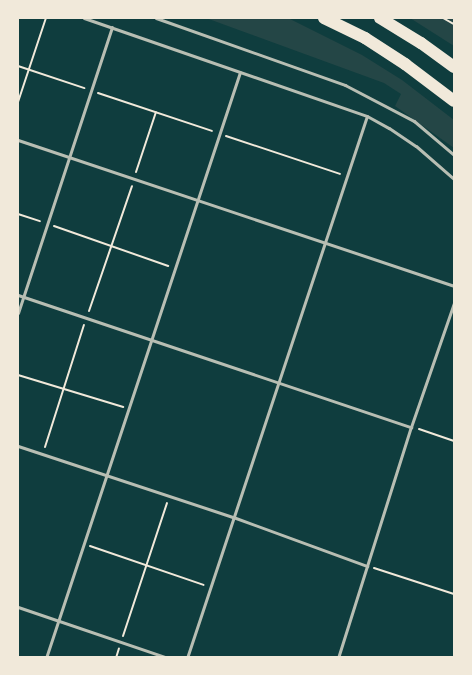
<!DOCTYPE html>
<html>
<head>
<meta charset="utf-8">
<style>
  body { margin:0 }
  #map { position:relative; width:472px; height:675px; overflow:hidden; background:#0f3d3e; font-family:"DM Sans",sans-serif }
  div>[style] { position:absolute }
  .green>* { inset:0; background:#244646 }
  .path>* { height:2px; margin:-1px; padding:0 1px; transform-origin:1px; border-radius:1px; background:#f1e9da }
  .service>* { height:3px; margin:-1.5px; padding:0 1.5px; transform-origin:1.5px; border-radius:1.5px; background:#b8beb3 }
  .motorway>* { height:12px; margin:-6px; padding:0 6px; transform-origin:6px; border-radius:6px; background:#f1e9da }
  span { translate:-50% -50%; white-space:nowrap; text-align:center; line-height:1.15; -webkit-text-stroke:5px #f1e9da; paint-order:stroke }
  .frame { position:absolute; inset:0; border:19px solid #f1e9da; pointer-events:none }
</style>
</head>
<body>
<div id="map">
  <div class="green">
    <i style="clip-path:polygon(206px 18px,288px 18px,362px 55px,402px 80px,454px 120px,454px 148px,395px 106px,401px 94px,384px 83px)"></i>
    <i style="clip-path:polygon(410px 18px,454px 18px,454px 46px)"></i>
  </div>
  <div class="path">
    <i style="left:443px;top:18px;width:13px;rotate:29deg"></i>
    <i style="left:18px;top:66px;width:70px;rotate:18.4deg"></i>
    <i style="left:98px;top:93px;width:120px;rotate:18.4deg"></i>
    <i style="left:18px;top:102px;width:89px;rotate:-71.6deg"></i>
    <i style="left:226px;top:136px;width:120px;rotate:18.4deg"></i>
    <i style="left:136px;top:172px;width:63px;rotate:-71.6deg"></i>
    <i style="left:18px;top:214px;width:23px;rotate:18deg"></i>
    <i style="left:54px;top:226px;width:121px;rotate:19.3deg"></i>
    <i style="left:89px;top:311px;width:132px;rotate:-71deg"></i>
    <i style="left:18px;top:375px;width:110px;rotate:16.9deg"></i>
    <i style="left:419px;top:429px;width:37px;rotate:19deg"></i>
    <i style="left:45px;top:447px;width:128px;rotate:-72.3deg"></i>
    <i style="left:90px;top:546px;width:120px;rotate:18.9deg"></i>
    <i style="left:374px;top:568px;width:84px;rotate:18deg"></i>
    <i style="left:123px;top:636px;width:140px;rotate:-71.7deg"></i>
    <i style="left:116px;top:658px;width:10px;rotate:-73deg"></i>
  </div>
  <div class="service">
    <i style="left:84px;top:18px;width:299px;rotate:19.1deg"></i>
    <i style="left:367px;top:116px;width:25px;rotate:29deg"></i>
    <i style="left:389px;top:128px;width:32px;rotate:34deg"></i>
    <i style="left:416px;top:146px;width:50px;rotate:41deg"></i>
    <i style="left:156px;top:18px;width:201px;rotate:19.5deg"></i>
    <i style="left:345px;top:85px;width:78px;rotate:27.6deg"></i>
    <i style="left:414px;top:121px;width:52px;rotate:40.4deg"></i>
    <i style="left:18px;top:140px;width:460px;rotate:18.5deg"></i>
    <i style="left:18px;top:295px;width:415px;rotate:18.6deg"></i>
    <i style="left:18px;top:313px;width:301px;rotate:-71.8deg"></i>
    <i style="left:18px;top:446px;width:226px;rotate:18.3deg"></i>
    <i style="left:233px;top:517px;width:143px;rotate:20.1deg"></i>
    <i style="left:18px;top:607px;width:158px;rotate:18.8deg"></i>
    <i style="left:46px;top:658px;width:617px;rotate:-71.68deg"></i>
    <i style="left:187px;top:658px;width:571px;rotate:-71.63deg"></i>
    <i style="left:338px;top:658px;width:242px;rotate:-72.5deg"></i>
    <i style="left:411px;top:427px;width:131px;rotate:-70.9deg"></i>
  </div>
  <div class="motorway">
    <i style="left:324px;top:18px;width:46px;rotate:26deg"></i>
    <i style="left:365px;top:38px;width:48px;rotate:33deg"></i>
    <i style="left:405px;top:64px;width:61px;rotate:37.1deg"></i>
    <i style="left:380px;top:18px;width:48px;rotate:31.4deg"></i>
    <i style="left:421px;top:43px;width:41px;rotate:36deg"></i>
  </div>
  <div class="frame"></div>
</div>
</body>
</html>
